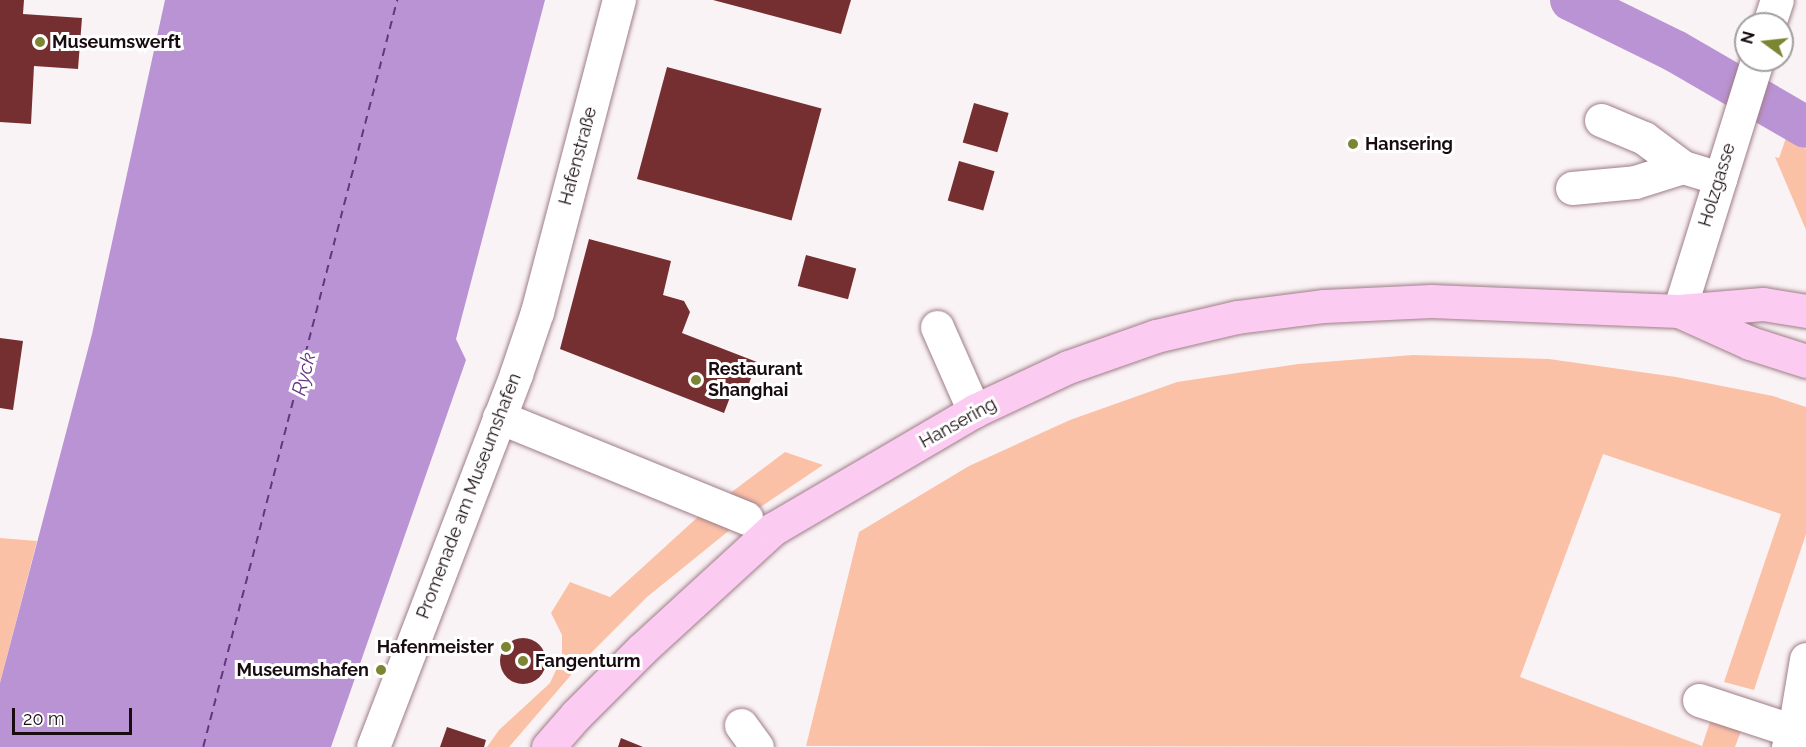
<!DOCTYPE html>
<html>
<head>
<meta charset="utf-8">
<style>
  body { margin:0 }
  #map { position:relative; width:1806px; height:747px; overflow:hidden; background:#faf3f5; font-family:Raleway,sans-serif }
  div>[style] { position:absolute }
  .green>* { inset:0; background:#fbc1a7 }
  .water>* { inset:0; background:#b993d3 }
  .canal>* { height:42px; margin:-21px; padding:0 21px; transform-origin:21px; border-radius:21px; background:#b993d3 }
  .ferry>* { height:1.5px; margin-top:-0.75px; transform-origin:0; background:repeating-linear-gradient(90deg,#653581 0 8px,transparent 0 14px) }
  .building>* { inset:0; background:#752f30; transform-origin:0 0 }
  .round { border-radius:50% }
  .roads { filter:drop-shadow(0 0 2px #9e7d87) drop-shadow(0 0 2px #9e7d87) }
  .minor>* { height:33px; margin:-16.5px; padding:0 16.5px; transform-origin:16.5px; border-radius:16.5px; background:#fff }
  .major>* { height:33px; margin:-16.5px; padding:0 16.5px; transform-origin:16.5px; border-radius:16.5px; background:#fccbf2 }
  .dots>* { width:16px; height:16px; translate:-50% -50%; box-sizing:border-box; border:3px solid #fff; border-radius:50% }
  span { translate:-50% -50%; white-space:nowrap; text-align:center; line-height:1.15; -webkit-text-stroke:6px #fff; paint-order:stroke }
  .poi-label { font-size:18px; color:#180c10; font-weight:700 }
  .left { translate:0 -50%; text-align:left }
  .right { translate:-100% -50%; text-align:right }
  .street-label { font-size:18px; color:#180c10 }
  .water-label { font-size:20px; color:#653581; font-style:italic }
  .north { position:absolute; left:1734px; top:12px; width:60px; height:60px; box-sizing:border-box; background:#fff; border:2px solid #a39e9f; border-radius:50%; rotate:285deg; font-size:16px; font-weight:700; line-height:24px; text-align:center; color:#180c10 }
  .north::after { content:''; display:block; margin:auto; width:21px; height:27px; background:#7b8532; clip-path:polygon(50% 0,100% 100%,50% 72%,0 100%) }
  .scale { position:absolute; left:12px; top:708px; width:120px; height:27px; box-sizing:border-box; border:3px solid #180c10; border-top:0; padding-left:8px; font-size:18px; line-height:21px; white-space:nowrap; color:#180c10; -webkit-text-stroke:4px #fff; paint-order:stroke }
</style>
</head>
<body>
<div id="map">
  <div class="green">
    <i style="clip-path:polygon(1786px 138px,1806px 149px,1806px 230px,1775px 157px,1779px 158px)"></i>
    <i style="clip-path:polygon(1413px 355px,1549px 359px,1676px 377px,1773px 396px,1806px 407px,1806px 534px,1754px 690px,1724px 682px,1781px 514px,1603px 454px,1520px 677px,1702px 746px,1713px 713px,1744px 723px,1735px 747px,806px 746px,859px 532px,969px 466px,1070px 420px,1177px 382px,1298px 364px)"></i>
    <i style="clip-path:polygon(785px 452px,823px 465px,759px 508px,729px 494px)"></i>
    <i style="clip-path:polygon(700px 515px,731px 529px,647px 597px,584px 660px,509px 747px,487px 747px,499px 730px,550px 683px,562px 657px,562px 635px,551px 613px,570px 582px,610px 597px)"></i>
    <i style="clip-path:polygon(0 538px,37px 541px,0 683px)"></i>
  </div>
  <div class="water">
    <i style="clip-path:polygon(165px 0,545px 0,456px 339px,466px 360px,331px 747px,0 747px,0 683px,92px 334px)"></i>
  </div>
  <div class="canal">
    <i style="left:1571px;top:0;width:116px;rotate:26.1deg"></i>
    <i style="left:1675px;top:51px;width:151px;rotate:30.1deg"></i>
  </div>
  <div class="ferry">
    <i style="left:203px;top:747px;width:772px;rotate:-75.44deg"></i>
  </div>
  <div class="building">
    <i style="clip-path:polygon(0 0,24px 0,23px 14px,82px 18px,78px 69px,34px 66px,31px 124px,0 122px)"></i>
    <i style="clip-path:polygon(713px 0,851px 0,841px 34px)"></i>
    <i style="left:667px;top:67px;width:160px;height:116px;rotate:15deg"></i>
    <i style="left:974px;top:103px;width:36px;height:41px;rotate:16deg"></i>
    <i style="left:959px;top:161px;width:37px;height:41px;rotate:16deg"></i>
    <i style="clip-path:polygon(589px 239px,671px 261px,663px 295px,684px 301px,690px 312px,682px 333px,757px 362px,744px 397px,732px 392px,724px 413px,560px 349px)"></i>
    <i style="left:806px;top:255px;width:52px;height:32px;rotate:15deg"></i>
    <i style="clip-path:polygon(0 338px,23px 341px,13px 410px,0 408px)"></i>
    <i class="round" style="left:500px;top:638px;width:46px;height:46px"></i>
    <i style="clip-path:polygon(447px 727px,486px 740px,484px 747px,440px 747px)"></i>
    <i style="clip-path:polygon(621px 738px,643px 747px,618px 747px)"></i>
  </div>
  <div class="roads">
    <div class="minor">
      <i style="left:1769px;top:24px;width:25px;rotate:-72deg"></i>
      <i style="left:1601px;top:120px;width:47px;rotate:22.7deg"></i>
      <i style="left:1644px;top:138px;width:49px;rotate:36.6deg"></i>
      <i style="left:1683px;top:167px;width:39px;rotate:17deg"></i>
      <i style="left:1572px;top:188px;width:63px;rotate:-5.4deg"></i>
      <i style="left:1635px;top:182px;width:50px;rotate:-17.4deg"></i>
      <i style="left:1679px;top:311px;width:263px;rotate:-72.7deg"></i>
      <i style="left:937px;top:327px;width:92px;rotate:66.2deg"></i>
      <i style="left:499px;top:417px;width:267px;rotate:22.2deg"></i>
      <i style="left:1699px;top:700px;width:100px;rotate:18.1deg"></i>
      <i style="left:741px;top:725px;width:27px;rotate:54deg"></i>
      <i style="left:373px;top:747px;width:399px;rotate:-69deg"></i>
      <i style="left:516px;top:374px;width:65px;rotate:-71.3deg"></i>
      <i style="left:537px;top:312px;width:323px;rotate:-75.3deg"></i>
      <i style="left:1788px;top:747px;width:17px;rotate:-69deg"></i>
      <i style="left:1794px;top:731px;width:73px;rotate:-80.5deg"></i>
    </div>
    <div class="major">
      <i style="left:1681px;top:312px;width:76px;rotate:24.2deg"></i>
      <i style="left:1750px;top:343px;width:59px;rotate:17.8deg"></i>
      <i style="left:548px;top:747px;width:43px;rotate:-48.8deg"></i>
      <i style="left:576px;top:715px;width:93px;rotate:-45deg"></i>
      <i style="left:642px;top:649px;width:178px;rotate:-42.5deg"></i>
      <i style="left:773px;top:529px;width:233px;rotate:-30.4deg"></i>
      <i style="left:974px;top:411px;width:104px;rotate:-25.1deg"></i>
      <i style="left:1068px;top:367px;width:93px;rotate:-19.4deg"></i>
      <i style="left:1156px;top:336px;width:83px;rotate:-13.2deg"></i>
      <i style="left:1237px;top:317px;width:88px;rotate:-7.2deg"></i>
      <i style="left:1324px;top:306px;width:107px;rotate:-2.7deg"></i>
      <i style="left:1431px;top:301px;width:248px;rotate:2.3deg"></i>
      <i style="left:1679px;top:311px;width:84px;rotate:-4.8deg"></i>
      <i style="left:1763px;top:304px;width:44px;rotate:9.2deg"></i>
    </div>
  </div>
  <div class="dots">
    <i style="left:40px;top:42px;background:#7b8532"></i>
    <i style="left:1353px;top:144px;background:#7b8532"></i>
    <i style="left:696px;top:380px;background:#7b8532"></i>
    <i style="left:506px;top:647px;background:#7b8532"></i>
    <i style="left:523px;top:661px;background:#7b8532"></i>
    <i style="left:381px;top:670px;background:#7b8532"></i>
  </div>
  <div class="poi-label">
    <span class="left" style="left:52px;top:42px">Museumswerft</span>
    <span class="left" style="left:1365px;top:144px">Hansering</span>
    <span class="left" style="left:708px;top:380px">Restaurant<br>Shanghai</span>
    <span class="right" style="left:494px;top:647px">Hafenmeister</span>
    <span class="left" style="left:535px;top:661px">Fangenturm</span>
    <span class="right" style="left:369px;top:670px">Museumshafen</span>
  </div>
  <div class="street-label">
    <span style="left:578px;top:156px;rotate:-75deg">Hafenstraße</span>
    <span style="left:1717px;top:185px;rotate:-73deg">Holzgasse</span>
    <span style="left:958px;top:423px;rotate:-29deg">Hansering</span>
    <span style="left:469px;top:496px;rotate:-69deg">Promenade am Museumshafen</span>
  </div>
  <div class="water-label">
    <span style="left:304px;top:374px;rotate:-75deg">Ryck</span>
  </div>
  <div class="north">N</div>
  <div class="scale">20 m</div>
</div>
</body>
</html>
